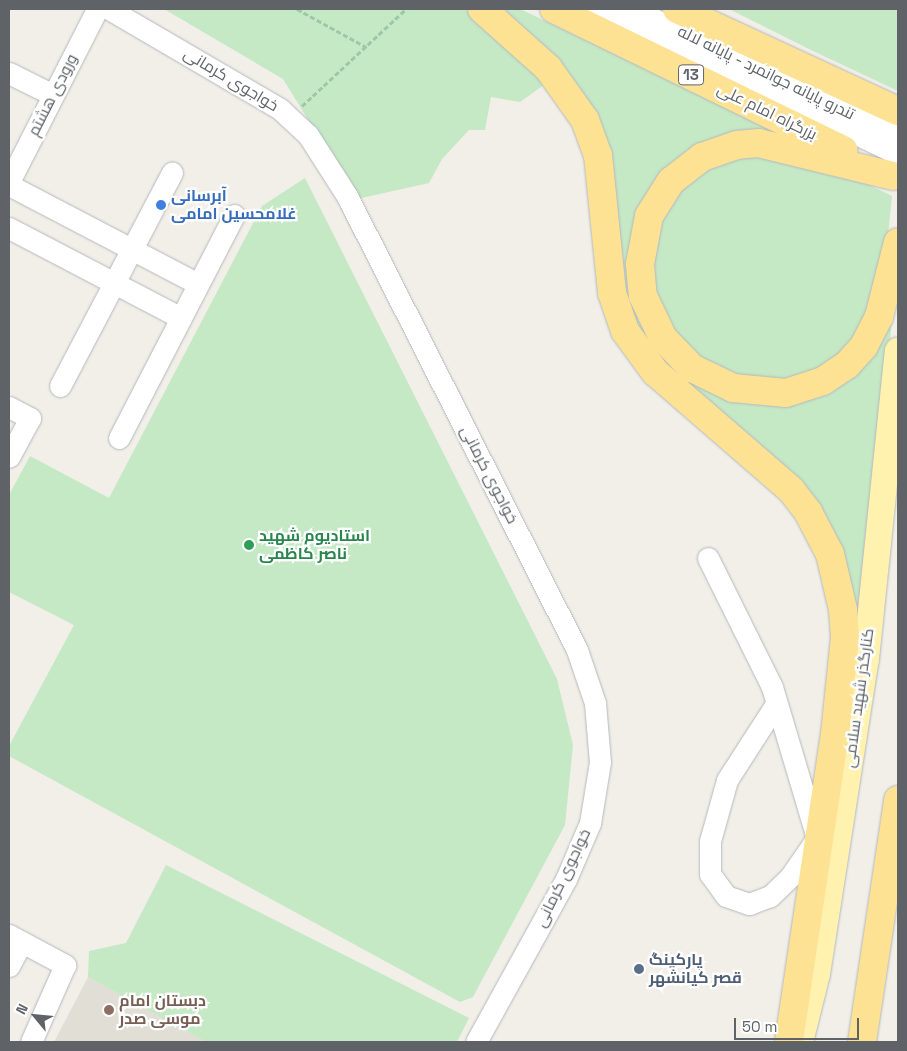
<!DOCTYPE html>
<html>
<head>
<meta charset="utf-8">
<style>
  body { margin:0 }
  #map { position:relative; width:907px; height:1051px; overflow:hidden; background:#f1efe8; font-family:"Space Grotesk",Cairo,sans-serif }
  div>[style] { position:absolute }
  .education>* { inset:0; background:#e1ded6 }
  .green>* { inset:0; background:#c5e8c5 }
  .path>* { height:3px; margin-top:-1.5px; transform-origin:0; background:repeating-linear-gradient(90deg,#9cc7a9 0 5px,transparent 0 7.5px) }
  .roads { filter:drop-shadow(0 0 1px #b5b8bc) drop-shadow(0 0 1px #b5b8bc) }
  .minor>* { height:21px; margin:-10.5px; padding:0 10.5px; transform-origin:10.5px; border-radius:10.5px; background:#fff }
  .major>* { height:26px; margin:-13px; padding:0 13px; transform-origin:13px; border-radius:13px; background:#fff2af }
  .highway>* { height:28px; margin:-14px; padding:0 14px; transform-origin:14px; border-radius:14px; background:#fde293 }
  .dots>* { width:14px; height:14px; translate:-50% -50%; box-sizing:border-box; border:2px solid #fff; border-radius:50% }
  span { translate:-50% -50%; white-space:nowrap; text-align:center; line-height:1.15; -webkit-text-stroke:4.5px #fff; paint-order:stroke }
  .shield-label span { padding:1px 4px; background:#fff; border:1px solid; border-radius:4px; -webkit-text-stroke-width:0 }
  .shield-label { font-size:15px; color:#5f6368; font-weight:700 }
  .street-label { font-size:16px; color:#5f6368 }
  .shop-label { font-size:16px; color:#366cbe; font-weight:700 }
  .left { translate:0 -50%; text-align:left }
  .leisure-label { font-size:16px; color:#27864d; font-weight:700 }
  .service-label { font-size:16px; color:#4e5e75; font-weight:700 }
  .education-label { font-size:16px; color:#785e54; font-weight:700 }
  .frame { position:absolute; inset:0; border:10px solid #5f6368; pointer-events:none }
  .north { position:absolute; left:10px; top:991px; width:50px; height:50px; -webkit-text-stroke:4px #fff; paint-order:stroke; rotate:298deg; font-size:14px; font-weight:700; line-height:20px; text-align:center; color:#5f6368 }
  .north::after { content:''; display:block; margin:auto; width:18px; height:22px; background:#5f6368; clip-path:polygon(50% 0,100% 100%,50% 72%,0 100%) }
  .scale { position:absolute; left:734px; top:1018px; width:125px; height:22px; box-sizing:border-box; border:2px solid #5f6368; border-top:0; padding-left:6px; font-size:15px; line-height:18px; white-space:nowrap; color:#5f6368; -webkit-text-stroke:4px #fff; paint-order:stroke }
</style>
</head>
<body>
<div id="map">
  <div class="education">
    <i style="clip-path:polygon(88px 977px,206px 1042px,54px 1042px)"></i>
  </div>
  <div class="green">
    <i style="clip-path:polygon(164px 9px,467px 9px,548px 82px,520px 102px,491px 97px,485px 130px,469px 130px,442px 159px,429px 183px,357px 199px,283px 79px)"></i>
    <i style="clip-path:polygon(498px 9px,520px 9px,789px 136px,686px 158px,633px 264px,693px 376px,826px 387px,897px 263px,879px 465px,857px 625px,847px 574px,636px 327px,619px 268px,612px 181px)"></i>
    <i style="clip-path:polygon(729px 9px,898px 9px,898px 91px,813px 51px)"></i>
    <i style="clip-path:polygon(745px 150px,855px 178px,892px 196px,883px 284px,856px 347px,787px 387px,755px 387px,672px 342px,646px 260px,673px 187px)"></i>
    <i style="clip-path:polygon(305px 178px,557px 679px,573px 745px,565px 825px,473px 997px,460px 1002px,9px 756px,9px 746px,74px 625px,9px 592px,9px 495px,30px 456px,109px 498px,262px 206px)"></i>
    <i style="clip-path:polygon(166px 865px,469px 1018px,457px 1042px,206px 1042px,88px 977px,89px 951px,126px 943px)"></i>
  </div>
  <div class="path">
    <i style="left:297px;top:9px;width:79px;rotate:28.8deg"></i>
    <i style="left:302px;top:106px;width:142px;rotate:-43deg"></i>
  </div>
  <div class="roads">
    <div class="minor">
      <i style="left:109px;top:9px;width:198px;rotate:30.3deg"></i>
      <i style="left:280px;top:109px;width:38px;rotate:43deg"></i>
      <i style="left:308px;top:135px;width:72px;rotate:57.4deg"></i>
      <i style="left:347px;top:196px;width:509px;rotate:63.13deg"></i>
      <i style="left:577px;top:650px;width:56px;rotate:71.2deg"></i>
      <i style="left:595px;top:703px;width:59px;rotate:85.2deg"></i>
      <i style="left:600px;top:762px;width:62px;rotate:99.3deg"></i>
      <i style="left:590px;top:823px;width:61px;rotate:113.2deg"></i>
      <i style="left:566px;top:879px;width:186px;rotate:118.9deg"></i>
      <i style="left:598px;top:9px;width:333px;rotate:25.8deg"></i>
      <i style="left:633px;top:9px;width:294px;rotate:25.6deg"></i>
      <i style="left:9px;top:73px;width:49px;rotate:26.6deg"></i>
      <i style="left:9px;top:182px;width:194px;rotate:-63deg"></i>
      <i style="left:9px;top:185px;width:213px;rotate:27.6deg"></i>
      <i style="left:9px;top:228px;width:194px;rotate:27.6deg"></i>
      <i style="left:60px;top:386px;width:241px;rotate:-62.3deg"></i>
      <i style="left:9px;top:407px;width:24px;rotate:28deg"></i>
      <i style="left:30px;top:418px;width:44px;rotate:118.3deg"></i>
      <i style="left:119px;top:438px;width:251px;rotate:-62.7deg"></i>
      <i style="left:708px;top:558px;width:144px;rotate:63.6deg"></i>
      <i style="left:772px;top:687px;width:158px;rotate:73.4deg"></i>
      <i style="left:817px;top:838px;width:47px;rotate:124.7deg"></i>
      <i style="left:790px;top:877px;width:28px;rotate:136deg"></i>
      <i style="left:770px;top:896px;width:22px;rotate:159deg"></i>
      <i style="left:749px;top:904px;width:24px;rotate:-161deg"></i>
      <i style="left:726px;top:896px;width:27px;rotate:-126deg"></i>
      <i style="left:710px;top:874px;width:33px;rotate:-90deg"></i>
      <i style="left:710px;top:841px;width:63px;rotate:-74.4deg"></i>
      <i style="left:727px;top:780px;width:90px;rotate:-57.2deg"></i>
      <i style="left:9px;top:935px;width:64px;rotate:28.2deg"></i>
      <i style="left:65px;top:965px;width:84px;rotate:113.8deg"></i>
      <i style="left:9px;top:966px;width:27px;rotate:-62deg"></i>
    </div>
    <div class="major">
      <i style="left:800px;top:1042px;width:70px;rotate:-76deg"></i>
      <i style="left:817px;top:974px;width:319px;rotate:-81.2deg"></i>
      <i style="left:866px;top:659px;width:310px;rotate:-84.1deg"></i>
    </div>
    <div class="highway">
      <i style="left:482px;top:9px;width:89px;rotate:41.8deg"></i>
      <i style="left:548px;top:68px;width:64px;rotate:54.6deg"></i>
      <i style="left:585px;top:120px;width:37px;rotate:70deg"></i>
      <i style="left:598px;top:155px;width:139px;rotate:84.2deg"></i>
      <i style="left:612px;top:293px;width:40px;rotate:71.1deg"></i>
      <i style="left:625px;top:331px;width:51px;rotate:53.8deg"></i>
      <i style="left:655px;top:372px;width:180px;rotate:40.9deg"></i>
      <i style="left:791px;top:490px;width:28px;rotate:52deg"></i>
      <i style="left:808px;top:512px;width:47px;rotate:62.4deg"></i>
      <i style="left:830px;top:554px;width:57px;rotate:76.9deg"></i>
      <i style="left:843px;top:610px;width:27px;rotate:86deg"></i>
      <i style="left:845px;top:637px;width:97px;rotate:95.9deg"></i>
      <i style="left:835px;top:733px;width:312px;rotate:98.5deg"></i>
      <i style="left:554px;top:9px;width:322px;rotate:26deg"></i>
      <i style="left:677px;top:9px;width:243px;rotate:24.8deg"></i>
      <i style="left:893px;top:176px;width:138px;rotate:-166.2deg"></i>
      <i style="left:759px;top:143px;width:22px;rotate:175deg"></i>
      <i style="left:737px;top:145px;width:37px;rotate:161deg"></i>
      <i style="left:702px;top:157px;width:39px;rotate:142deg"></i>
      <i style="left:671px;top:181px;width:41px;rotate:122.2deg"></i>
      <i style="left:649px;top:216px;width:49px;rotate:100.6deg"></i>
      <i style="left:640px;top:264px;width:32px;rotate:85deg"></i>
      <i style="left:643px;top:296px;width:47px;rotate:64.5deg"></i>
      <i style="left:663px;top:338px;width:42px;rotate:46deg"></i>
      <i style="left:692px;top:368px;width:46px;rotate:26deg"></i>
      <i style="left:733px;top:388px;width:53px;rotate:5.4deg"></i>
      <i style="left:786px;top:393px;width:39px;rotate:-18deg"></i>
      <i style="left:823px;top:381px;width:29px;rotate:-34deg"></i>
      <i style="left:847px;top:365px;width:25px;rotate:-48deg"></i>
      <i style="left:864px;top:346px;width:33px;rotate:-63deg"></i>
      <i style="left:879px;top:317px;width:77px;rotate:-75.8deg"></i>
      <i style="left:862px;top:1042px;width:245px;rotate:-81.5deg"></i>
    </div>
  </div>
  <div class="dots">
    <i style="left:161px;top:205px;background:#3f7fe0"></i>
    <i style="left:249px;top:545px;background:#2e9e5b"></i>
    <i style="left:639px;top:969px;background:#5c6f8a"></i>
    <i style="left:109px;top:1010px;background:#8d6e63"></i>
  </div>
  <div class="shield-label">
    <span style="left:691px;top:75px">13</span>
  </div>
  <div class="street-label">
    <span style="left:766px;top:73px;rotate:26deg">تندرو پایانه جوانمرد - پایانه لاله</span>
    <span style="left:231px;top:80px;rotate:31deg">خواجوی کرمانی</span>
    <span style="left:53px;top:95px;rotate:-63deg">ورودی هشتم</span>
    <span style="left:767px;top:112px;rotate:26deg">بزرگراه امام علی</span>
    <span style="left:489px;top:475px;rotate:63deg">خواجوی کرمانی</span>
    <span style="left:859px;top:698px;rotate:-82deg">کنارگذر شهید سلامی</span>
    <span style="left:563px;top:878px;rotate:-64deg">خواجوی کرمانی</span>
  </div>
  <div class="shop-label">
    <span class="left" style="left:171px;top:205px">آبرسانی<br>غلامحسین امامی</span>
  </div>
  <div class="leisure-label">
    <span class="left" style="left:259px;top:545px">استادیوم شهید<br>ناصر کاظمی</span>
  </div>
  <div class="service-label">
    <span class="left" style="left:649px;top:969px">پارکینگ<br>قصر کیانشهر</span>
  </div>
  <div class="education-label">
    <span class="left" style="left:119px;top:1010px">دبستان امام<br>موسی صدر</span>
  </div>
  <div class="frame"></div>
  <div class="north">N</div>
  <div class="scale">50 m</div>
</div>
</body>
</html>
